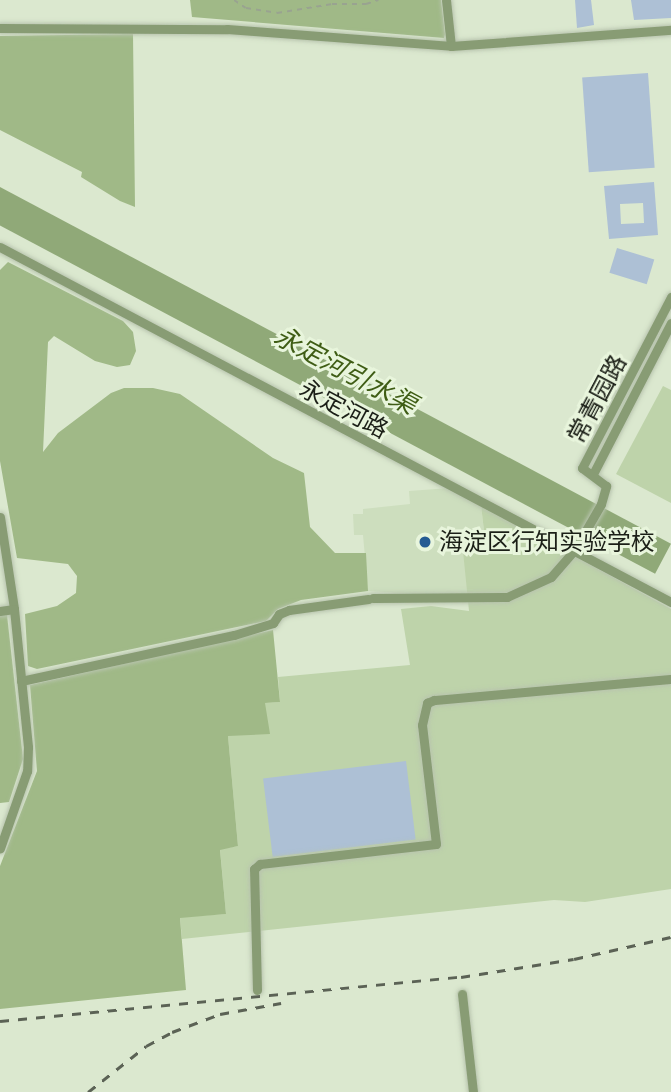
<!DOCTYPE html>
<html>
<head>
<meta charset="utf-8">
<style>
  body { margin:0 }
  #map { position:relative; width:671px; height:1092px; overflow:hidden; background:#dbe8cf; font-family:"Zilla Slab","Noto Sans SC",serif }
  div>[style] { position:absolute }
  .built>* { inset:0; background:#cddebe }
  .green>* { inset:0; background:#bed3aa }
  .forest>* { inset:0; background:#a0b987 }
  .water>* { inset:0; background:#90a978; transform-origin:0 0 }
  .building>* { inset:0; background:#adc0d5; transform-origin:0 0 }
  .path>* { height:2px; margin-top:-1px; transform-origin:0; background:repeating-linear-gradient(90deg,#99a390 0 5px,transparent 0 10px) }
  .roads { filter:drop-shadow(0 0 2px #b8c4ae) drop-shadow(0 0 2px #b8c4ae) }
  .minor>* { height:9px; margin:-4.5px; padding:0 4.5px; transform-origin:4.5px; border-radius:4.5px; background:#889c74 }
  .rail>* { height:2.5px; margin-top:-1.25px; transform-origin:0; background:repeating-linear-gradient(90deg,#5b6255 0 9px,transparent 0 18px) }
  .dots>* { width:19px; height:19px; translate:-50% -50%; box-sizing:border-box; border:4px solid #e8f5dc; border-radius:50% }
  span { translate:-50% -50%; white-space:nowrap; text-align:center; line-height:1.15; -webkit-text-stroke:6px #e8f5dc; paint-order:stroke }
  .street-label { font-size:24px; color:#1b1f17 }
  .poi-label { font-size:24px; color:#1b1f17 }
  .left { translate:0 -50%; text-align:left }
  .water-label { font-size:26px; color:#3f5d15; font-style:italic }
</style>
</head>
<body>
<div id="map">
  <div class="built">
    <i style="clip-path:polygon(450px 488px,481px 505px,486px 549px,468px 597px,368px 591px,363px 535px,354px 535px,353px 514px,363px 514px,363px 509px,410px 504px,409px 491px)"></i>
  </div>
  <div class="green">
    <i style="clip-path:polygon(663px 386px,671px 390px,671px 503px,616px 474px)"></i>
    <i style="clip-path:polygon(481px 505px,671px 609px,671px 889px,585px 902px,554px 900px,182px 939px,180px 917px,226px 914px,220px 849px,238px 846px,228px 736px,265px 703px,280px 702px,278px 677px,410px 665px,401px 609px,431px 606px,469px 611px,463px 551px,486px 548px)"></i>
  </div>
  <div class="forest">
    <i style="clip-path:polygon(190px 0,441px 0,445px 34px,444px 38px,192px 17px)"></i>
    <i style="clip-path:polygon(133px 34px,135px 207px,120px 201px,81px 177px,82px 172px,0 130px,0 36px)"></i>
    <i style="clip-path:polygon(8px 262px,123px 321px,133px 332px,136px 351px,130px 365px,117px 367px,95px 361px,54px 336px,48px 342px,43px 452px,58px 433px,111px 393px,124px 388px,153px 388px,180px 394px,273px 458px,304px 473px,310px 527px,335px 553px,366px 553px,368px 591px,301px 600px,278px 609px,266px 621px,37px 669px,28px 666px,25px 614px,57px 606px,76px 593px,77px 576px,68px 564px,17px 558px,0 461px,0 270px)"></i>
    <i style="clip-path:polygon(7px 615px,23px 759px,9px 802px,0 803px,0 616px)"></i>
    <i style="clip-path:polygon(273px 630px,280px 702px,265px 703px,270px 734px,228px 736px,238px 846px,220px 850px,226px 914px,180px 918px,186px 990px,0 1009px,0 866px,37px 771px,30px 685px)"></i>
  </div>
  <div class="water">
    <i style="left:0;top:187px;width:760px;height:34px;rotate:28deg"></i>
  </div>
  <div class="building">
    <i style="clip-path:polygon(575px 0,591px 0,594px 25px,577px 28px)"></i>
    <i style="clip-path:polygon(631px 0,671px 0,671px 18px,634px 20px)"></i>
    <i style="left:648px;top:73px;width:95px;height:66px;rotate:86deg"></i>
    <i style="clip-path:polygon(evenodd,654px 182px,658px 235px,609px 239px,604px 186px,654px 182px,643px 203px,644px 223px,621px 224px,620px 204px,643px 203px)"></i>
    <i style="left:617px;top:248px;width:39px;height:26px;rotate:17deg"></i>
    <i style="left:406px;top:761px;width:79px;height:144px;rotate:83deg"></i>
  </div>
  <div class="path">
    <i style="left:234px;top:0;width:14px;rotate:34deg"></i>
    <i style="left:246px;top:8px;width:31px;rotate:9deg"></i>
    <i style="left:277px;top:13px;width:56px;rotate:-9.3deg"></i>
    <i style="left:332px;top:4px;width:34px"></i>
    <i style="left:366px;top:4px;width:13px;rotate:-18deg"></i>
  </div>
  <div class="roads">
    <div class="minor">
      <i style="left:446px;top:0;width:46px;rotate:83.8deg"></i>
      <i style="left:0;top:28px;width:227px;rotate:0.3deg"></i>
      <i style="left:227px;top:29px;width:225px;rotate:4.3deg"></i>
      <i style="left:451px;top:46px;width:221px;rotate:-4.2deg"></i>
      <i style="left:0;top:247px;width:759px;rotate:27.88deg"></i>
      <i style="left:593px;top:474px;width:170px;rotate:-62.7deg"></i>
      <i style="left:0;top:517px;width:93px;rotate:81.3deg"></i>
      <i style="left:14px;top:609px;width:139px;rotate:84.2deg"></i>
      <i style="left:28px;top:747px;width:24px;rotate:92deg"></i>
      <i style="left:27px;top:771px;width:82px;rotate:109.3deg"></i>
      <i style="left:373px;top:598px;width:134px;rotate:-0.4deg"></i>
      <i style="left:507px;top:597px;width:48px;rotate:-24.4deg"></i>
      <i style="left:551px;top:577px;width:35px;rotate:-49deg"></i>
      <i style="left:574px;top:551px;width:54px;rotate:-60.1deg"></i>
      <i style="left:601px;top:504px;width:19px;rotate:-74deg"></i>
      <i style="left:606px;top:486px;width:30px;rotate:-143deg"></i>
      <i style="left:582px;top:468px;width:193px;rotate:-62.5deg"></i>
      <i style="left:0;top:611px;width:14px;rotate:-8deg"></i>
      <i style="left:21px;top:681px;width:218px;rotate:-12.2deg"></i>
      <i style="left:234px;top:635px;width:41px;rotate:-17.1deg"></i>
      <i style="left:273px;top:623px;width:11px;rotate:-56deg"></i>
      <i style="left:279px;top:614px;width:11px;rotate:-22deg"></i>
      <i style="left:289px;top:610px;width:80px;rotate:-7.9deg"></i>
      <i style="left:257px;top:990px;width:121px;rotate:-91.4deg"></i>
      <i style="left:254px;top:869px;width:8px;rotate:-40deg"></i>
      <i style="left:260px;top:864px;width:177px;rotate:-6.5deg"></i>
      <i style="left:436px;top:844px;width:120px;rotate:-96.7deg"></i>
      <i style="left:422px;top:725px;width:23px;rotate:-77deg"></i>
      <i style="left:427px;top:703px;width:8px;rotate:-23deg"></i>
      <i style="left:434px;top:700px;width:238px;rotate:-5.1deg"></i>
      <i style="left:462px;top:994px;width:99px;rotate:83.6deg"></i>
    </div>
  </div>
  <div class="rail">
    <i style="left:0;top:1021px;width:463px;rotate:-5.5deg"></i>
    <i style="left:461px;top:977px;width:114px;rotate:-9.1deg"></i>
    <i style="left:574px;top:959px;width:99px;rotate:-12.8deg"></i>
    <i style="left:88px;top:1092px;width:74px;rotate:-38.4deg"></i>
    <i style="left:146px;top:1046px;width:30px;rotate:-28deg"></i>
    <i style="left:172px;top:1032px;width:51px;rotate:-20.6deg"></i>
    <i style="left:220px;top:1014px;width:62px;rotate:-10.2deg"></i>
  </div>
  <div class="dots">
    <i style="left:425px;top:542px;background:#255b93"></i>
  </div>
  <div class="street-label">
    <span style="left:597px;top:399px;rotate:-62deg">常青园路</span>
    <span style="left:344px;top:409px;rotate:28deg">永定河路</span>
  </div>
  <div class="poi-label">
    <span class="left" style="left:439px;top:542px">海淀区行知实验学校</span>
  </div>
  <div class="water-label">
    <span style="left:345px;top:371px;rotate:28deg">永定河引水渠</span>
  </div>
</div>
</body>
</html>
